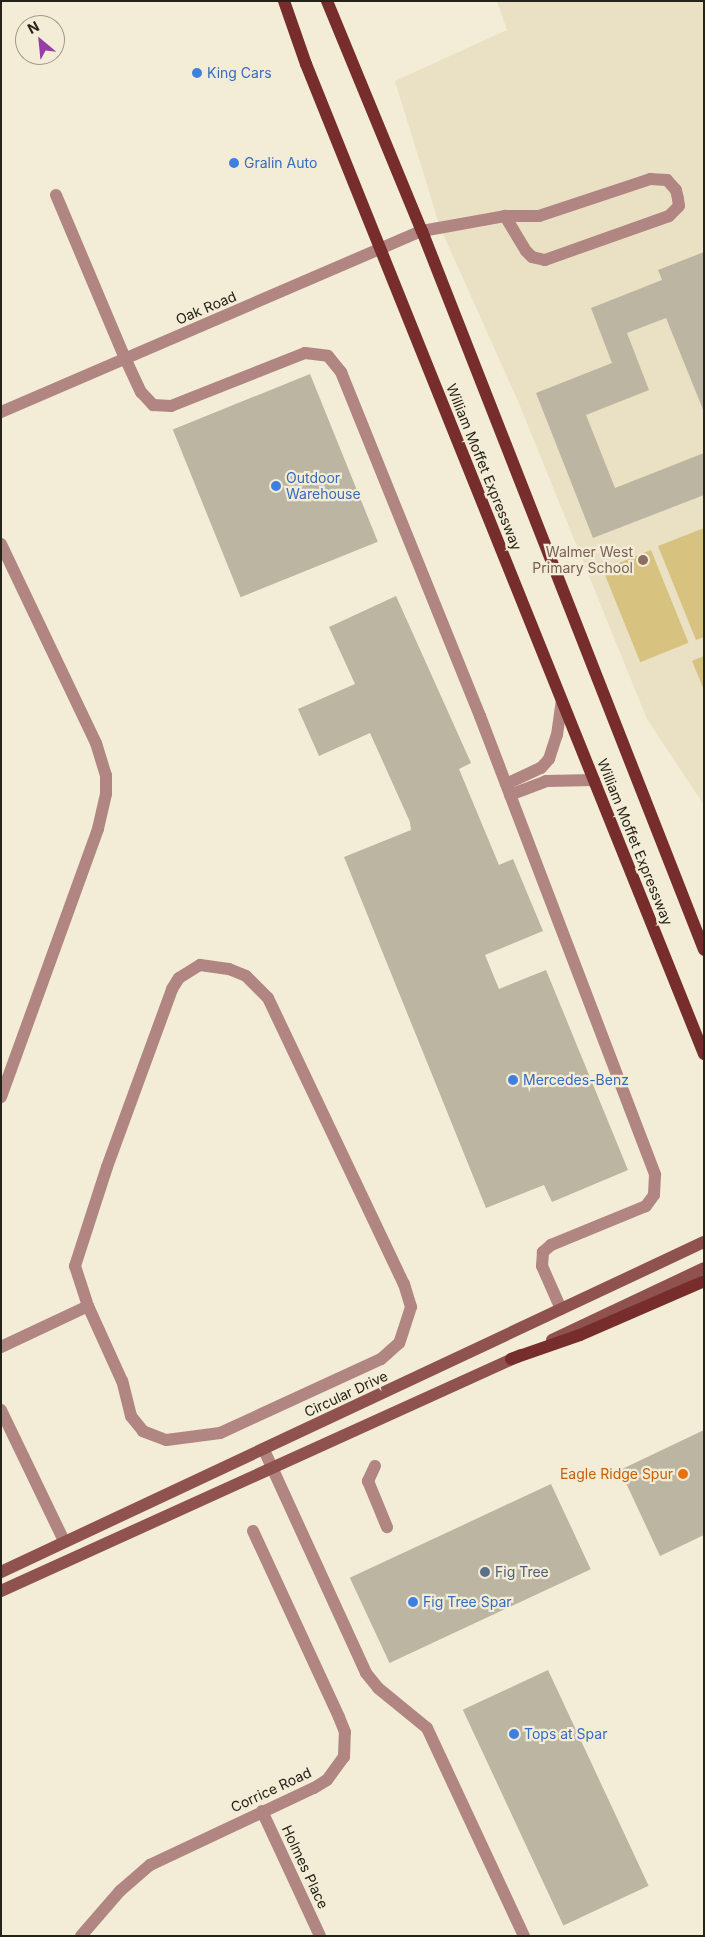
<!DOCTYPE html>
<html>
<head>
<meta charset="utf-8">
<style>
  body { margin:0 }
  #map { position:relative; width:705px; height:1937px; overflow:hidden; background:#f3ecd6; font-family:Inter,sans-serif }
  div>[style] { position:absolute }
  .built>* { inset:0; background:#eae0c4 }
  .green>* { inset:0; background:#d8c280; transform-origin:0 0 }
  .building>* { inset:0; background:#bcb5a1; transform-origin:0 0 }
  .lane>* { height:12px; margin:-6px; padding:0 6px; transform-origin:6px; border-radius:6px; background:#b18581 }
  .street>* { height:12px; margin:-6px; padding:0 6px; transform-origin:6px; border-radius:6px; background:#b18581 }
  .secondary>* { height:12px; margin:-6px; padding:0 6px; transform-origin:6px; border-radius:6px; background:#90524e }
  .primary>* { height:12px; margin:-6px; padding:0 6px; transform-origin:6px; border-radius:6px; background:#772d2b }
  .dots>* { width:14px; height:14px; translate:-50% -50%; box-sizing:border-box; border:2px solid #f3ecd6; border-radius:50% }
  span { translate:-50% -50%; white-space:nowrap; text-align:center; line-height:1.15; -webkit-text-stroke:4.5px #f3ecd6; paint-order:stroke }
  .shop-label { font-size:14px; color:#366cbe }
  .left { translate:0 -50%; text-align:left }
  .street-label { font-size:14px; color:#25221a }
  .education-label { font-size:14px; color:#785e54 }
  .right { translate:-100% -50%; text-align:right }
  .food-label { font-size:14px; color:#c56008 }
  .service-label { font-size:14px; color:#4e5e75 }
  .frame { position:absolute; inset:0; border:2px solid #25221a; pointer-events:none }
  .north { position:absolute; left:15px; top:15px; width:50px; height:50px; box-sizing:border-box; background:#f3ecd6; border:1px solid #a19b8b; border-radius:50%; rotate:332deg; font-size:14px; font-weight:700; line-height:20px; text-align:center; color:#25221a }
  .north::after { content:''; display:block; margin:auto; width:18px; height:22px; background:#963da8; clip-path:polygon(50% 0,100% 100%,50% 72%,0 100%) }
</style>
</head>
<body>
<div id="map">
  <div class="built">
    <i style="clip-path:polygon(497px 1px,704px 1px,704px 805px,647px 719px,518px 401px,440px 227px,395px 81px,507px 30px)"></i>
  </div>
  <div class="green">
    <i style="clip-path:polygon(704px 528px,704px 637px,696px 640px,658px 546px)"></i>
    <i style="left:651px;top:550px;width:100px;height:52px;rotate:68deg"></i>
    <i style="clip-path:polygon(704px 656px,704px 690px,692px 661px)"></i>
  </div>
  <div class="building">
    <i style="clip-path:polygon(704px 252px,704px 412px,666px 318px,627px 333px,649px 390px,586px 415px,615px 488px,704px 453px,704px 495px,593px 538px,536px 393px,612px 363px,591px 308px,662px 280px,658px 270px)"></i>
    <i style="left:310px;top:374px;width:181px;height:148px;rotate:68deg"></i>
    <i style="clip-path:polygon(396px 596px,471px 763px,459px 769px,499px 865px,513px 859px,543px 931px,485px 955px,499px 989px,546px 970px,628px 1170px,552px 1202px,544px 1185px,486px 1208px,344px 857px,411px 830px,410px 822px,370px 733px,319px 756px,298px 709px,355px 684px,329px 627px)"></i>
    <i style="clip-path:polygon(704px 1430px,704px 1535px,660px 1556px,620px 1470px)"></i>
    <i style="left:551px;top:1484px;width:94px;height:222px;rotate:65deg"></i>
    <i style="left:548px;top:1670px;width:238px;height:94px;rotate:65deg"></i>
  </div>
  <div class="lane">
    <i style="left:56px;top:195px;width:177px;rotate:67.1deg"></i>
    <i style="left:125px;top:358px;width:38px;rotate:65deg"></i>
    <i style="left:141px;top:392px;width:18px;rotate:47deg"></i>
    <i style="left:153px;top:405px;width:18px;rotate:3deg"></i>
    <i style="left:171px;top:406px;width:144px;rotate:-21.6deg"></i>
    <i style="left:305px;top:353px;width:23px;rotate:7deg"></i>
    <i style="left:328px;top:356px;width:21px;rotate:51deg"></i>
    <i style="left:341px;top:372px;width:371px;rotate:68deg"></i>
    <i style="left:480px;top:716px;width:491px;rotate:69.1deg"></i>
    <i style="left:655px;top:1175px;width:20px;rotate:93deg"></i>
    <i style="left:654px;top:1195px;width:14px;rotate:126deg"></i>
    <i style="left:646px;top:1206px;width:103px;rotate:157.7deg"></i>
    <i style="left:551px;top:1245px;width:11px;rotate:139deg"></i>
    <i style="left:543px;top:1252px;width:14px;rotate:94deg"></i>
    <i style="left:542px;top:1266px;width:47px;rotate:66.2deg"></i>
    <i style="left:422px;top:231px;width:84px;rotate:-10.2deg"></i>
    <i style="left:505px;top:216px;width:34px"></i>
    <i style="left:539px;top:216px;width:117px;rotate:-18.4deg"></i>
    <i style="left:650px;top:179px;width:17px;rotate:3deg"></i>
    <i style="left:667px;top:180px;width:13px;rotate:48deg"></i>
    <i style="left:676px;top:190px;width:9px;rotate:77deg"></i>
    <i style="left:678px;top:199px;width:7px;rotate:82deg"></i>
    <i style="left:679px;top:206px;width:14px;rotate:135deg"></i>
    <i style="left:669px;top:216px;width:132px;rotate:160.5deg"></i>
    <i style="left:545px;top:260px;width:13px;rotate:-167deg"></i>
    <i style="left:532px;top:257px;width:8px;rotate:-135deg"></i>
    <i style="left:526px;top:251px;width:41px;rotate:-121deg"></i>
    <i style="left:506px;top:784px;width:38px;rotate:-25deg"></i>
    <i style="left:541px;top:768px;width:12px;rotate:-48deg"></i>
    <i style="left:549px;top:759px;width:25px;rotate:-72deg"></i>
    <i style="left:557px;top:735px;width:34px;rotate:-82deg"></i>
    <i style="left:510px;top:795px;width:39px;rotate:-21deg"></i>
    <i style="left:546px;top:781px;width:48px;rotate:-1.2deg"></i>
    <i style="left:264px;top:1450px;width:245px;rotate:65.4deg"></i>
    <i style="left:366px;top:1673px;width:19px;rotate:51deg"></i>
    <i style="left:378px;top:1688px;width:63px;rotate:39.2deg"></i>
    <i style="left:427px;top:1728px;width:230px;rotate:65deg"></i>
    <i style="left:375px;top:1466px;width:17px;rotate:115deg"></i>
    <i style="left:368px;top:1481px;width:50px;rotate:67.6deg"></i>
  </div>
  <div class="street">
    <i style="left:1px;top:412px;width:458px;rotate:-23.3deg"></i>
    <i style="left:1px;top:544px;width:221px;rotate:64.5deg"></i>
    <i style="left:96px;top:743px;width:34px;rotate:73deg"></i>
    <i style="left:106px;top:775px;width:19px;rotate:90deg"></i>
    <i style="left:106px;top:794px;width:36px;rotate:103deg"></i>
    <i style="left:98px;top:829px;width:285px;rotate:109.9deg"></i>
    <i style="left:200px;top:965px;width:29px;rotate:8deg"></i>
    <i style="left:229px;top:969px;width:18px;rotate:22deg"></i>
    <i style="left:246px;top:976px;width:31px;rotate:45deg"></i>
    <i style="left:268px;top:998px;width:317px;rotate:64.6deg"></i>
    <i style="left:404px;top:1284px;width:24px;rotate:73deg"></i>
    <i style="left:411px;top:1307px;width:38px;rotate:108deg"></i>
    <i style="left:399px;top:1343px;width:24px;rotate:138deg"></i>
    <i style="left:381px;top:1359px;width:177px;rotate:155.3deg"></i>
    <i style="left:220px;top:1433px;width:54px;rotate:172.6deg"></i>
    <i style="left:166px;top:1440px;width:25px;rotate:-159deg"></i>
    <i style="left:143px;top:1431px;width:19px;rotate:-129deg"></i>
    <i style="left:131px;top:1416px;width:36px;rotate:-104deg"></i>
    <i style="left:122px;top:1381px;width:82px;rotate:-114.4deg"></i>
    <i style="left:88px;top:1306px;width:42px;rotate:-108deg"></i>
    <i style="left:75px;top:1266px;width:104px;rotate:-72.1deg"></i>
    <i style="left:107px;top:1167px;width:189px;rotate:-69.9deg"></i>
    <i style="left:172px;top:989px;width:13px;rotate:-58deg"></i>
    <i style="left:179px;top:978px;width:25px;rotate:-32deg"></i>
    <i style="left:1px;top:1347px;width:96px;rotate:-25.2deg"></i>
    <i style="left:1px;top:1410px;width:145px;rotate:64.3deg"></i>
    <i style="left:262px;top:1811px;width:138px;rotate:65.1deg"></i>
    <i style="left:81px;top:1936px;width:60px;rotate:-49.1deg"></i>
    <i style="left:120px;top:1891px;width:40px;rotate:-41deg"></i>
    <i style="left:150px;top:1865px;width:181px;rotate:-25.2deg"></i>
    <i style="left:314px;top:1788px;width:15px;rotate:-32deg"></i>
    <i style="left:327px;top:1780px;width:29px;rotate:-54deg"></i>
    <i style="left:344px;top:1757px;width:25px;rotate:-88deg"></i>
    <i style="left:345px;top:1732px;width:16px;rotate:-112deg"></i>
    <i style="left:339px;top:1717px;width:205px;rotate:-114.8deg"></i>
  </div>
  <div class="secondary">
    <i style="left:552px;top:1340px;width:168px;rotate:-25.3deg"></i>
    <i style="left:1px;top:1572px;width:777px;rotate:-25.15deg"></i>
    <i style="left:1px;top:1591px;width:571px;rotate:-24.41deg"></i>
  </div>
  <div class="primary">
    <i style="left:284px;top:1px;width:67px;rotate:70.8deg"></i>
    <i style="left:306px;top:64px;width:1067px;rotate:68.1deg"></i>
    <i style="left:327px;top:1px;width:249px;rotate:67.6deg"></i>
    <i style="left:422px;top:231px;width:772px;rotate:68.58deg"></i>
    <i style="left:511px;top:1359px;width:73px;rotate:-19.2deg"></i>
    <i style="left:580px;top:1335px;width:135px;rotate:-23.5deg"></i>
  </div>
  <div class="dots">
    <i style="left:197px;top:73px;background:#3f7fe0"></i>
    <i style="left:234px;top:163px;background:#3f7fe0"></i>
    <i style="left:276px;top:486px;background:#3f7fe0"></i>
    <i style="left:643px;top:560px;background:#8d6e63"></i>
    <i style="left:513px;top:1080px;background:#3f7fe0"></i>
    <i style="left:683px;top:1474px;background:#e8710a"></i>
    <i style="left:485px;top:1572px;background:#5c6f8a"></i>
    <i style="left:413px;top:1602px;background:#3f7fe0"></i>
    <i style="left:514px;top:1734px;background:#3f7fe0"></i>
  </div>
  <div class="shop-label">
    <span class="left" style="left:207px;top:73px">King Cars</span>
    <span class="left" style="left:244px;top:163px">Gralin Auto</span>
    <span class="left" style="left:286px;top:486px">Outdoor<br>Warehouse</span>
    <span class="left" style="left:523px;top:1080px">Mercedes-Benz</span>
    <span class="left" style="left:423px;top:1602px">Fig Tree Spar</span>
    <span class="left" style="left:524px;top:1734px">Tops at Spar</span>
  </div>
  <div class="street-label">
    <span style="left:206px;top:308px;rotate:-23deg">Oak Road</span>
    <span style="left:484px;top:467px;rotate:68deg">William Moffet Expressway</span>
    <span style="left:635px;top:842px;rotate:68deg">William Moffet Expressway</span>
    <span style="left:346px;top:1394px;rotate:-25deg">Circular Drive</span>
    <span style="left:271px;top:1790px;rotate:-25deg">Corrice Road</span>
    <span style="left:305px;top:1867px;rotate:65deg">Holmes Place</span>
  </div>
  <div class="education-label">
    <span class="right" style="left:633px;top:560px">Walmer West<br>Primary School</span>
  </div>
  <div class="food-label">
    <span class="right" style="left:673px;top:1474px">Eagle Ridge Spur</span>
  </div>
  <div class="service-label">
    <span class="left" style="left:495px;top:1572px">Fig Tree</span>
  </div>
  <div class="frame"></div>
  <div class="north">N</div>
</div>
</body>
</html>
